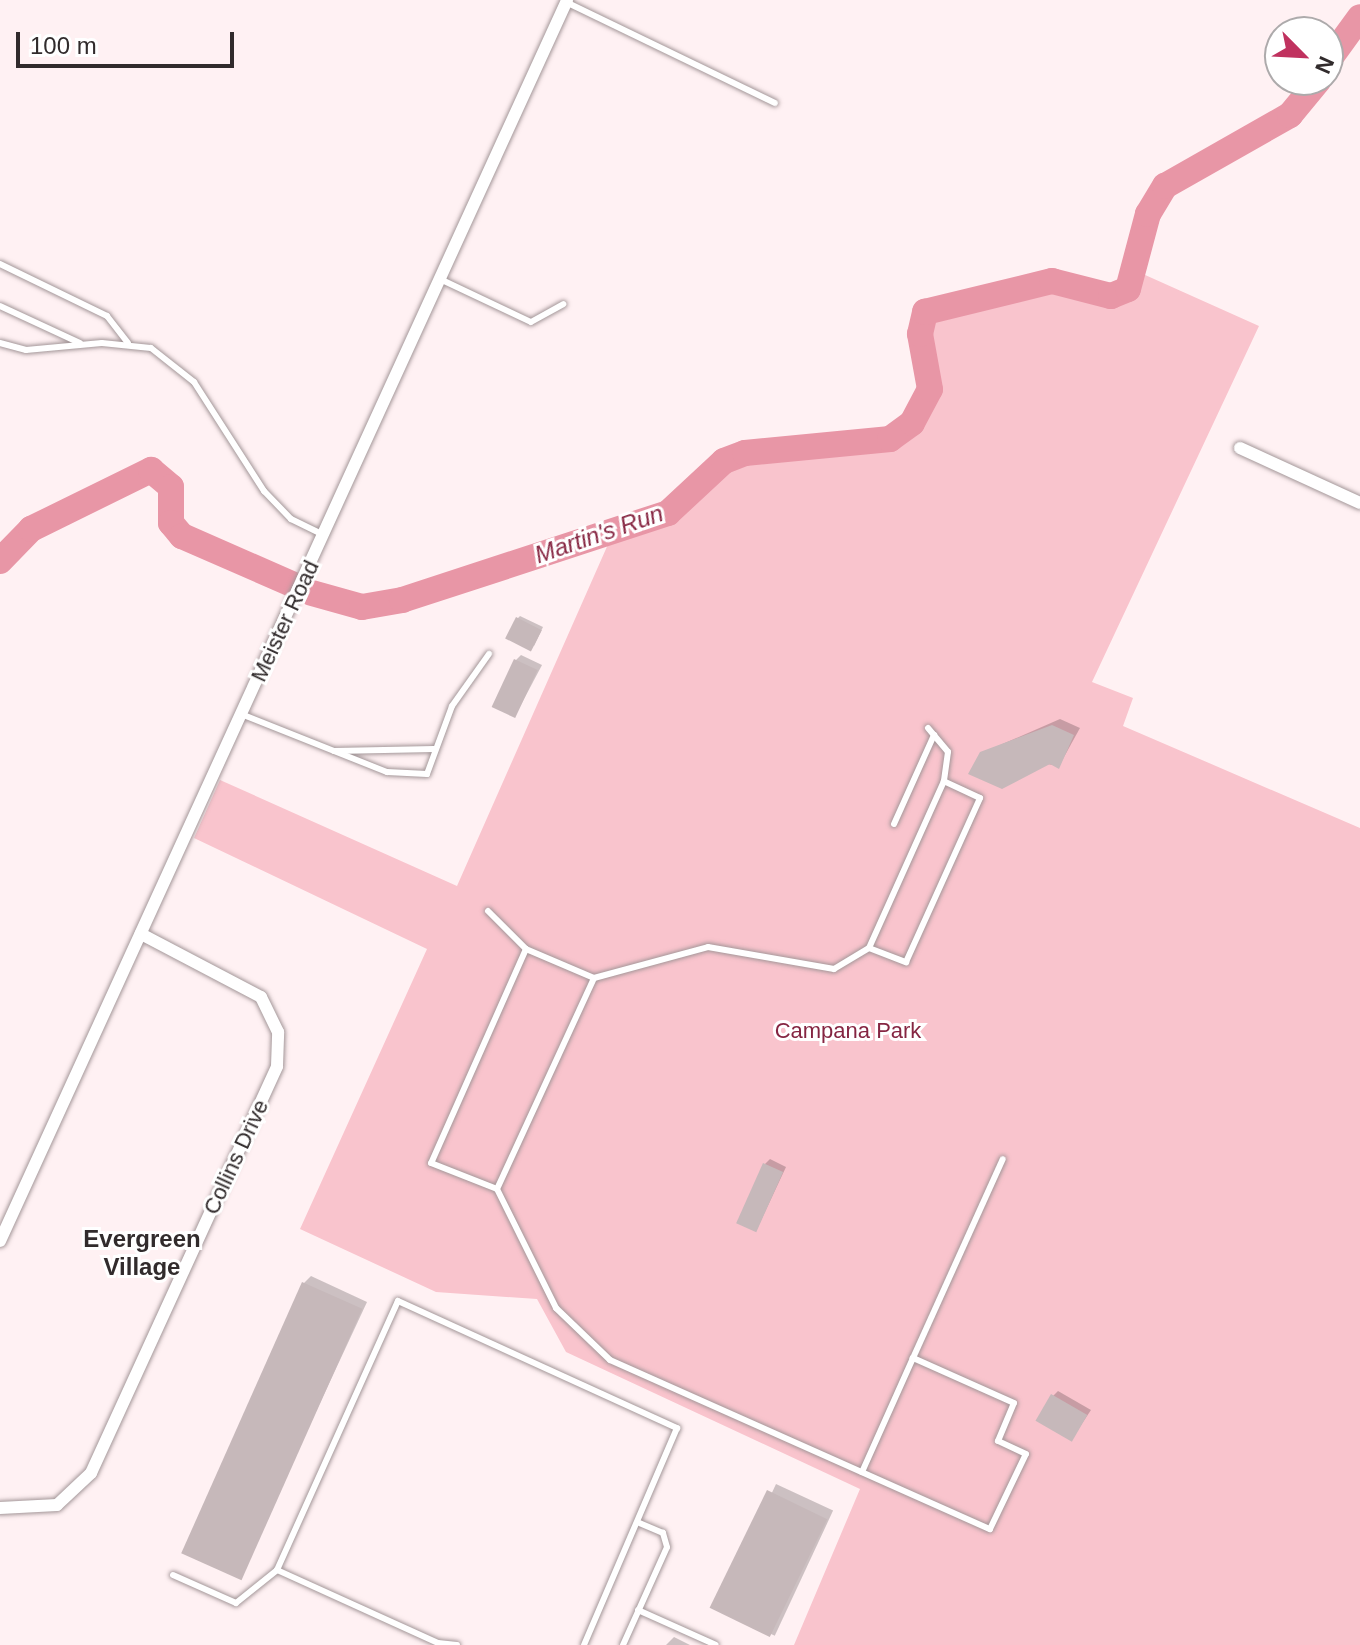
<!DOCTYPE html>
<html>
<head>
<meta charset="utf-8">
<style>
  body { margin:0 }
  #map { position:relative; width:1360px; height:1645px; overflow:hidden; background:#fff1f3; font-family:Helvetica,sans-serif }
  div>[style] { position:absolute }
  .green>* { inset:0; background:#f9c4cd }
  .shadow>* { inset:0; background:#0003; transform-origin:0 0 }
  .river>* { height:26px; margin:-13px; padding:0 13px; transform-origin:13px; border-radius:13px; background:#e896a6 }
  .building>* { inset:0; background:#c6b8ba; transform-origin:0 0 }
  .roads { filter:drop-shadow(0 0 2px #a49799) drop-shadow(0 0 2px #a49799) }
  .lane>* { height:6px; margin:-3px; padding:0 3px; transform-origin:3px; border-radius:3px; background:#fff }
  .street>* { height:12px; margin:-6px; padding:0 6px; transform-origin:6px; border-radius:6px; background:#fff }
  span { translate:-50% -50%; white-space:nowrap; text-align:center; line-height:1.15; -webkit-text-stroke:6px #fff; paint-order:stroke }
  .street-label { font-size:22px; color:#312b2c }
  .park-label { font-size:22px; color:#852542 }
  .water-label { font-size:24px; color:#882844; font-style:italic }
  .neighbourhood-label { font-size:24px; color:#312b2c; font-weight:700 }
  .north { position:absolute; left:1264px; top:16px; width:80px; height:80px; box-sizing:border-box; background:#fff; border:2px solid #adaaab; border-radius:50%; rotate:114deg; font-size:22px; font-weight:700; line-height:32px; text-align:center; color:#312b2c }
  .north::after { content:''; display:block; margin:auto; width:28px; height:36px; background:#c0325f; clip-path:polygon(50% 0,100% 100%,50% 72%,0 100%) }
  .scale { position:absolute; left:16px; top:32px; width:218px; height:36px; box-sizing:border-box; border:4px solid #312b2c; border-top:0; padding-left:10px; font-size:24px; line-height:28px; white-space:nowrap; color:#312b2c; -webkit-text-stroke:6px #fff; paint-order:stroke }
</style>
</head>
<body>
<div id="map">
  <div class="green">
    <i style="clip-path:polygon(1134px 270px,1259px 326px,1092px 682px,1133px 698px,1123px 726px,1360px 828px,1360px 1645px,794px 1645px,860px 1489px,566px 1352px,537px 1299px,436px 1292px,300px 1229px,427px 949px,194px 838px,220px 780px,457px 886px,613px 533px,668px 513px,724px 461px,745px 453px,890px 439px,925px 406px,928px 360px,920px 334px,934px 305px,1052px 281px,1111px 296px,1128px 289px)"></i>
  </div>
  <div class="shadow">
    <i style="clip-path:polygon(520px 616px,543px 627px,534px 646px,517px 619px)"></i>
    <i style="clip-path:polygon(521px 655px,542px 665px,515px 716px,516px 660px)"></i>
    <i style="clip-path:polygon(1060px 719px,1080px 728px,1059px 766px,982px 753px)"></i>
    <i style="clip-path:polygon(770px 1159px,786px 1167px,757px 1229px,764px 1165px)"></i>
    <i style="clip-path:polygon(311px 1276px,367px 1302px,239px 1577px,304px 1283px)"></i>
    <i style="clip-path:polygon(1058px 1391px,1091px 1410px,1071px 1440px,1053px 1396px)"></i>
    <i style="left:776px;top:1484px;width:63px;height:138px;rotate:25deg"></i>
    <i style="clip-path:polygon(674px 1637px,690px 1645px,666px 1645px)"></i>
  </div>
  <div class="river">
    <i style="left:1328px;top:61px;width:54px;rotate:-54deg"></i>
    <i style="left:0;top:561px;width:45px;rotate:-45.9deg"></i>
    <i style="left:31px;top:529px;width:134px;rotate:-26.2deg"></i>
    <i style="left:151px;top:470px;width:26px;rotate:40deg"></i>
    <i style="left:171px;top:487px;width:36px;rotate:90deg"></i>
    <i style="left:171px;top:523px;width:17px;rotate:50deg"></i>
    <i style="left:182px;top:536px;width:120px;rotate:23.6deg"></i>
    <i style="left:312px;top:593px;width:52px;rotate:15.6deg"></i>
    <i style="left:362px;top:607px;width:41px;rotate:-9.9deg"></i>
    <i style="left:402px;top:600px;width:280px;rotate:-18.1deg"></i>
    <i style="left:668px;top:513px;width:76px;rotate:-42.9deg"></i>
    <i style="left:724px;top:461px;width:22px;rotate:-21deg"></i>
    <i style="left:745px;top:453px;width:146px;rotate:-5.5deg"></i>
    <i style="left:890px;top:439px;width:27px;rotate:-36deg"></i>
    <i style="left:912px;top:423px;width:38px;rotate:-62deg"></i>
    <i style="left:930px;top:389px;width:56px;rotate:-100.3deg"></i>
    <i style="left:920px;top:334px;width:23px;rotate:-77deg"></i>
    <i style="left:925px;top:312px;width:131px;rotate:-13.7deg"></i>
    <i style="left:1052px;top:281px;width:61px;rotate:14.3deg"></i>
    <i style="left:1111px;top:296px;width:18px;rotate:-22deg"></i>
    <i style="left:1128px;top:289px;width:78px;rotate:-75.1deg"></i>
    <i style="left:1148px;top:214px;width:33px;rotate:-59deg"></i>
    <i style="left:1165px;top:186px;width:144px;rotate:-29.6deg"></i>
    <i style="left:1290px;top:115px;width:45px;rotate:-50.4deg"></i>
  </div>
  <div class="building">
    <i style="left:516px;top:617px;width:29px;height:24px;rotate:27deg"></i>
    <i style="left:514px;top:659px;width:26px;height:53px;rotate:25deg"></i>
    <i style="clip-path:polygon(1052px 725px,1074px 735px,1059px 769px,1050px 764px,1002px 789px,968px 774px,980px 752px)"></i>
    <i style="left:763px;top:1163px;width:22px;height:66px;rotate:24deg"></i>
    <i style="left:302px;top:1282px;width:66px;height:297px;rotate:24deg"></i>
    <i style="left:1051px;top:1394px;width:42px;height:31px;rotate:30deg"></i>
    <i style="left:767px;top:1490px;width:67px;height:131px;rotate:26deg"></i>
  </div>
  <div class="roads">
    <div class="lane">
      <i style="left:566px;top:2px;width:232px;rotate:25.8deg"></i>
      <i style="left:0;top:264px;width:119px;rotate:25.9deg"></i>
      <i style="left:107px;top:316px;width:34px;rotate:52deg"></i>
      <i style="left:442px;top:280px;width:98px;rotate:25.3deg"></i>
      <i style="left:531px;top:322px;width:37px;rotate:-29deg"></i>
      <i style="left:0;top:306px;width:88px;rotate:24.8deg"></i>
      <i style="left:0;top:343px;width:27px;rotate:15deg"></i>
      <i style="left:26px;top:350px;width:76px;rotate:-5.3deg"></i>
      <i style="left:102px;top:343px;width:49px;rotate:5.8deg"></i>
      <i style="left:151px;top:348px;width:55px;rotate:38.3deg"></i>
      <i style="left:194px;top:382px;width:130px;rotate:57.3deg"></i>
      <i style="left:264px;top:491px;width:39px;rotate:46deg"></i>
      <i style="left:291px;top:519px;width:37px;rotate:26deg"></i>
      <i style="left:241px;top:714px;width:157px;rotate:21.7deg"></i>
      <i style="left:387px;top:772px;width:40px;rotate:2.9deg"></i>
      <i style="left:427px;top:774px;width:72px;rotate:-69.8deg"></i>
      <i style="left:452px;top:706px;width:64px;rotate:-54.6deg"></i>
      <i style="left:928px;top:728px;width:31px;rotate:50deg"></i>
      <i style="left:948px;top:752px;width:29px;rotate:98deg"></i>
      <i style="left:334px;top:751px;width:100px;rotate:-1.1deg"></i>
      <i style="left:894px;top:824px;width:98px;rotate:-65.8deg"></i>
      <i style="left:488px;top:911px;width:54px;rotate:45deg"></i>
      <i style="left:526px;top:949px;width:234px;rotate:113.9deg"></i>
      <i style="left:431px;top:1163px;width:71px;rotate:21.5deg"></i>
      <i style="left:497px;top:1189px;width:133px;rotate:63.6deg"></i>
      <i style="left:556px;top:1308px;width:75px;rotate:43.9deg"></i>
      <i style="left:610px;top:1360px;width:416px;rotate:24deg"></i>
      <i style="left:990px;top:1529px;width:83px;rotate:-64.4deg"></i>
      <i style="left:1026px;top:1454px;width:31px;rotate:-155deg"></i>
      <i style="left:998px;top:1441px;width:41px;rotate:-67.2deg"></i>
      <i style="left:1014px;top:1403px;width:111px;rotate:-156deg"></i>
      <i style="left:913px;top:1358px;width:125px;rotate:114.1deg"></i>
      <i style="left:594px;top:978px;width:118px;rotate:-15.2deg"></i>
      <i style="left:708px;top:947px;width:128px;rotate:9.9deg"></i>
      <i style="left:834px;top:969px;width:41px;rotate:-31deg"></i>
      <i style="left:869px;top:948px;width:40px;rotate:21deg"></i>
      <i style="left:906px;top:962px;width:180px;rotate:-65.7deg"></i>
      <i style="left:980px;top:798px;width:40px;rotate:-155deg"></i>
      <i style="left:944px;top:781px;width:183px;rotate:114.2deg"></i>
      <i style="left:497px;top:1189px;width:232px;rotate:-65.3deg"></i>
      <i style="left:594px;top:978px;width:74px;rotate:-156.9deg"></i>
      <i style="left:913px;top:1358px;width:218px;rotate:-65.7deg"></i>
      <i style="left:173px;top:1575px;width:69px;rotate:24deg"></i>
      <i style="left:236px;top:1603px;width:53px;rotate:-38.8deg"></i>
      <i style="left:638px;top:1610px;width:85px;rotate:24.2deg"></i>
      <i style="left:457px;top:1645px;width:19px;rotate:-174deg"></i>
      <i style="left:438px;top:1643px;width:177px;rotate:-155.6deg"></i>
      <i style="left:277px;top:1570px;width:295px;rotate:-65.8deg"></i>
      <i style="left:398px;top:1301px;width:307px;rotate:24.5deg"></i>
      <i style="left:677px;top:1428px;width:236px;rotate:113.2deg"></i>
      <i style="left:623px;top:1645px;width:107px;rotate:-65.8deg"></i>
      <i style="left:667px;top:1547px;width:15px;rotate:-106deg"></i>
      <i style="left:663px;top:1533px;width:25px;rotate:-157deg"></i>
    </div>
    <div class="street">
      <i style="left:1240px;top:448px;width:132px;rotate:24.6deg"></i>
      <i style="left:0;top:1241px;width:1364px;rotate:-65.44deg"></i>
      <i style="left:0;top:1508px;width:57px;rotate:-3deg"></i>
      <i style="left:57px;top:1505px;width:47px;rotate:-43.3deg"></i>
      <i style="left:91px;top:1473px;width:447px;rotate:-65.4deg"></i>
      <i style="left:277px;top:1066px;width:34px;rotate:-88deg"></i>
      <i style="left:278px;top:1032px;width:39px;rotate:-116deg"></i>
      <i style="left:261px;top:997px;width:136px;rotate:-152.3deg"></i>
    </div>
  </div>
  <div class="street-label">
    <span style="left:285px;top:621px;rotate:-65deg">Meister Road</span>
    <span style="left:236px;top:1157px;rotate:-65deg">Collins Drive</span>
  </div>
  <div class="park-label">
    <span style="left:848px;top:1031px">Campana Park</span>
  </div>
  <div class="water-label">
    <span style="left:599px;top:534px;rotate:-19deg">Martin's Run</span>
  </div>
  <div class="neighbourhood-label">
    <span style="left:142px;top:1253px">Evergreen<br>Village</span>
  </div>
  <div class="north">N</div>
  <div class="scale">100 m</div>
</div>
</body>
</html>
